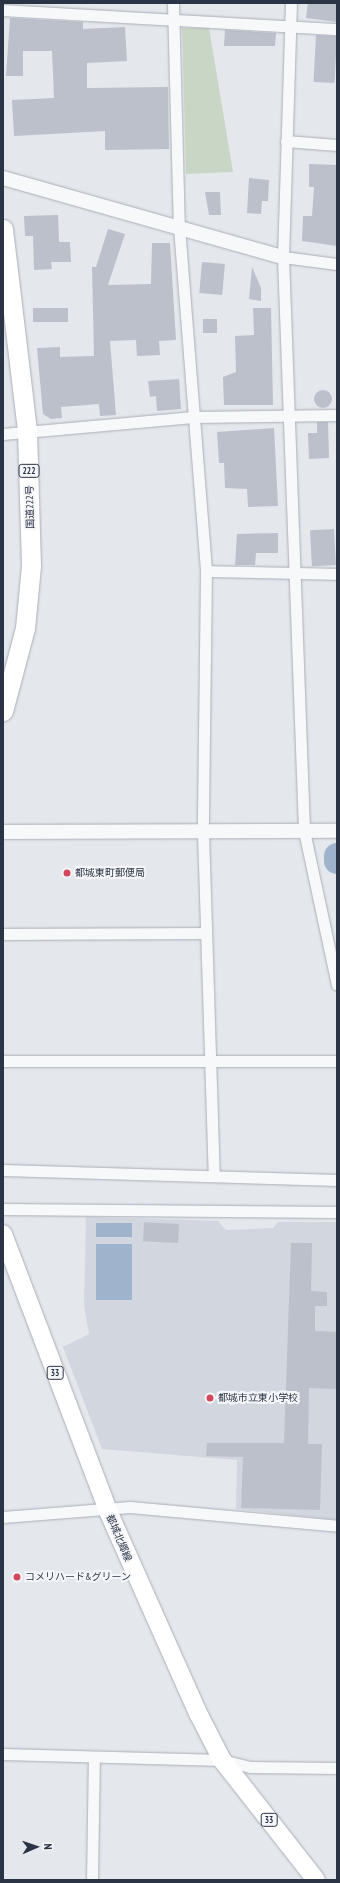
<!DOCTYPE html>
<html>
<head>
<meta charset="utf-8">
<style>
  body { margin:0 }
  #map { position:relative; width:340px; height:1883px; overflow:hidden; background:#e4e7ec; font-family:"PT Sans Narrow","Noto Sans JP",sans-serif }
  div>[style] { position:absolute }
  .built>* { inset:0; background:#d2d6de }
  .green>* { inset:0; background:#c9d6c5 }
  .water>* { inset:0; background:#9fb4cc; transform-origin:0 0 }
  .river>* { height:26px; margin:-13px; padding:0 13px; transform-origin:13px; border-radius:13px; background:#9fb4cc }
  .building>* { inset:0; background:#bbc0ca; transform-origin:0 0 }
  .round { border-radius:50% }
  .roads { filter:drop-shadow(0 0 1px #a9aeb7) drop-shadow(0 0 1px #a9aeb7) }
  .minor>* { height:11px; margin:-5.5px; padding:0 5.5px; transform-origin:5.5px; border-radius:5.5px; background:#f7f8fa }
  .tertiary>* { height:14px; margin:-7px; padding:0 7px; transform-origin:7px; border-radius:7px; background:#f7f8fa }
  .primary>* { height:18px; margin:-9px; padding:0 9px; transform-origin:9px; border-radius:9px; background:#fff }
  .trunk>* { height:19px; margin:-9.5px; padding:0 9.5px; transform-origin:9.5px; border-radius:9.5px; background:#fff }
  .dots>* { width:11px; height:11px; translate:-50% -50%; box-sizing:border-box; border:2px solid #f4f6f9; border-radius:50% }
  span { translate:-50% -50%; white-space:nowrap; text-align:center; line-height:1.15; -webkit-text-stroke:4px #f4f6f9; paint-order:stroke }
  .shield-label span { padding:1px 3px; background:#f4f6f9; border:1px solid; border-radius:3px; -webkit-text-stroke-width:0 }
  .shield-label { font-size:9px; color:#2b3445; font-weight:700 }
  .street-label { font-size:10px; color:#2b3445 }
  .poi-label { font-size:10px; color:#2b3445 }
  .left { translate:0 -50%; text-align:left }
  .frame { position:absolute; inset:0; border:4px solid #2b3445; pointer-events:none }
  .north { position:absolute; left:16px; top:1827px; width:40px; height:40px; -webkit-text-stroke:3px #f4f6f9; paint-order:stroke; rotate:88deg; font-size:11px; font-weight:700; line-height:16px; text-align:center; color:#2b3445 }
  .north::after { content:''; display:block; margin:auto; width:14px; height:18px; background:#2b3445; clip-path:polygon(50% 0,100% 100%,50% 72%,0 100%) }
</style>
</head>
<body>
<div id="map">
  <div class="built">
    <i style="clip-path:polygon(86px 1217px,218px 1221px,226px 1230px,273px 1228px,278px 1222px,337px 1222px,337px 1520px,236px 1509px,237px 1460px,102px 1449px,63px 1347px,89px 1334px,84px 1306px)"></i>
  </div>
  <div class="green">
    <i style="clip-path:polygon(182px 28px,209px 28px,233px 172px,186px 174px)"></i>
  </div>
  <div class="water">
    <i style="left:96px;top:1223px;width:36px;height:14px"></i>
    <i style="left:96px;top:1244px;width:36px;height:56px"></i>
  </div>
  <div class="river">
    <i style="left:337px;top:856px;width:5px;rotate:90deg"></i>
  </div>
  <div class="building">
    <i style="clip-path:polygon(308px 3px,337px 3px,337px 22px,306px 18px)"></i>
    <i style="clip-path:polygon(10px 18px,83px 22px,83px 29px,125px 27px,127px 61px,87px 63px,87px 88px,168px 87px,169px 149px,105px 150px,105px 131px,14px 136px,12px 100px,54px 98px,53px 73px,52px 51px,23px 51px,23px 76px,6px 76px)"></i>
    <i style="clip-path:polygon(225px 30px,276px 33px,275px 46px,224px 46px)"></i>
    <i style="left:316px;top:35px;width:21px;height:47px;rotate:3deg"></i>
    <i style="clip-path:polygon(309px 164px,337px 165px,337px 246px,302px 241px,303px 216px,312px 216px,314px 187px,309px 187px)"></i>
    <i style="clip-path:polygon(249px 178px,269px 180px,268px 201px,262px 201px,261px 214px,247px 213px)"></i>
    <i style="clip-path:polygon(205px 192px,220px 192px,221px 215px,209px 215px)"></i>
    <i style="clip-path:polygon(58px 215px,59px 242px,70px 242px,71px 262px,51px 262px,52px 269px,34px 270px,33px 236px,25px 236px,24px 216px)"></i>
    <i style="clip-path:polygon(108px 229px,125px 234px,108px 285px,151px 284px,152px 243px,170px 243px,176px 340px,159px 341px,160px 355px,137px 356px,136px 340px,110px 341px,116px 415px,100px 416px,99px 404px,61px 407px,62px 418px,51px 419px,43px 414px,37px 348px,60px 347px,60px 357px,94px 356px,92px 267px,96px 267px)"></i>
    <i style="left:202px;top:262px;width:23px;height:31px;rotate:5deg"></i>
    <i style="clip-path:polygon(252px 267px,261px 288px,261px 301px,249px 299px)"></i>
    <i style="left:68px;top:308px;width:14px;height:35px;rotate:90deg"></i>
    <i style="clip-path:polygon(253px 308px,271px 308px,273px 405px,224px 405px,223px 377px,236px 372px,235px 336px,254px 335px)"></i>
    <i style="left:203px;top:319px;width:14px;height:14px"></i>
    <i style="clip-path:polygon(179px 379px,181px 409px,157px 411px,156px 396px,150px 397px,148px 381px)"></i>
    <i class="round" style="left:314px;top:390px;width:18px;height:18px"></i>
    <i style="clip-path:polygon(317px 422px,328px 422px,329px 458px,309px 459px,308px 433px,317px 433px)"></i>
    <i style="clip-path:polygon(274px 428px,278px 506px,248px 507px,247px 489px,225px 488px,224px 463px,219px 463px,217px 432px)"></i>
    <i style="left:334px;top:529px;width:36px;height:24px;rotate:87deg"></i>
    <i style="clip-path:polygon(278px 533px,278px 553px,256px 553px,255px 565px,235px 565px,237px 534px)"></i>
    <i style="left:179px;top:1224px;width:19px;height:35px;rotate:93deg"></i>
    <i style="clip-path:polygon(291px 1243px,312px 1243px,311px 1291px,327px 1292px,327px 1306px,315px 1306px,315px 1331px,337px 1332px,337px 1389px,309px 1388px,308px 1444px,322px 1444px,320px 1510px,241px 1508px,243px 1457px,206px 1456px,207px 1443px,284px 1443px)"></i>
  </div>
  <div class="roads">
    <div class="minor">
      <i style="left:173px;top:3px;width:224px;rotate:88.5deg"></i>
      <i style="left:179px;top:227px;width:345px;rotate:85.5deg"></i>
      <i style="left:206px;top:571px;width:261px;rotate:90.7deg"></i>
      <i style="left:203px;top:832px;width:343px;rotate:88.2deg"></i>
      <i style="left:291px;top:3px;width:254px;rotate:91.8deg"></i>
      <i style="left:283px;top:257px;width:574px;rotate:87.9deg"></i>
      <i style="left:304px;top:831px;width:157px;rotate:77.9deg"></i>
      <i style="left:3px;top:10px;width:335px;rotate:3.3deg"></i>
      <i style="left:286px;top:141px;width:51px;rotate:4.5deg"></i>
      <i style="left:283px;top:257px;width:54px;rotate:7.4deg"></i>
      <i style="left:3px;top:434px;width:191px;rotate:-5.1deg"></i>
      <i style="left:193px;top:417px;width:144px;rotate:-0.8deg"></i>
      <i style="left:206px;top:571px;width:131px;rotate:1.3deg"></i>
      <i style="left:3px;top:934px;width:202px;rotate:-0.3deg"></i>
      <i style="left:3px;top:1061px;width:334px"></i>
      <i style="left:3px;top:1170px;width:334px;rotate:1.7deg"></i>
      <i style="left:3px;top:1209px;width:334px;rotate:0.5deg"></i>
      <i style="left:3px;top:1517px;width:127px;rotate:-4.5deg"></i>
      <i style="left:130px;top:1507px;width:208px;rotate:5.2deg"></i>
      <i style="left:3px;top:1754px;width:219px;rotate:1.6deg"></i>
      <i style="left:222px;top:1760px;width:29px;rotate:14deg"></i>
      <i style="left:250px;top:1767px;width:87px;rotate:0.7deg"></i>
      <i style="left:92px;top:1880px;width:121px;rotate:-89.1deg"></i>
    </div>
    <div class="tertiary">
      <i style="left:3px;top:178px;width:291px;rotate:15.8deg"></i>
      <i style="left:3px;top:832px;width:334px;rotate:-0.2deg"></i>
    </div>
    <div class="primary">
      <i style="left:3px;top:1234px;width:296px;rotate:69.2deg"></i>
      <i style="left:108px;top:1511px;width:223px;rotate:66deg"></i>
      <i style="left:199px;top:1715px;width:51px;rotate:62.9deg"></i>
      <i style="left:222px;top:1760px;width:152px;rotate:51.9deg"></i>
    </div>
    <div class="trunk">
      <i style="left:3px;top:229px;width:203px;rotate:83.2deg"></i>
      <i style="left:27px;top:431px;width:135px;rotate:88.3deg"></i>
      <i style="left:31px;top:566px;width:62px;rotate:95.5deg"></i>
      <i style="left:25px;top:628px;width:86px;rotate:104.8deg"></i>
    </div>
  </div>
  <div class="dots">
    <i style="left:67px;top:873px;background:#d1495b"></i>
    <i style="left:210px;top:1398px;background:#d1495b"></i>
    <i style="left:17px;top:1577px;background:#d1495b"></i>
  </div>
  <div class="shield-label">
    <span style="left:29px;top:471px">222</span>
    <span style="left:55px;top:1373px">33</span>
    <span style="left:269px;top:1820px">33</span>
  </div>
  <div class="street-label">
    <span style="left:30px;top:507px;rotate:-91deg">国道222号</span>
    <span style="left:119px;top:1538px;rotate:67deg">都城北郷線</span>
  </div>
  <div class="poi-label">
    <span class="left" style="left:75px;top:873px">都城東町郵便局</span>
    <span class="left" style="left:218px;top:1398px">都城市立東小学校</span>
    <span class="left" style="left:25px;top:1577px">コメリハード&amp;グリーン</span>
  </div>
  <div class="frame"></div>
  <div class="north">N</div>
</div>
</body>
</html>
